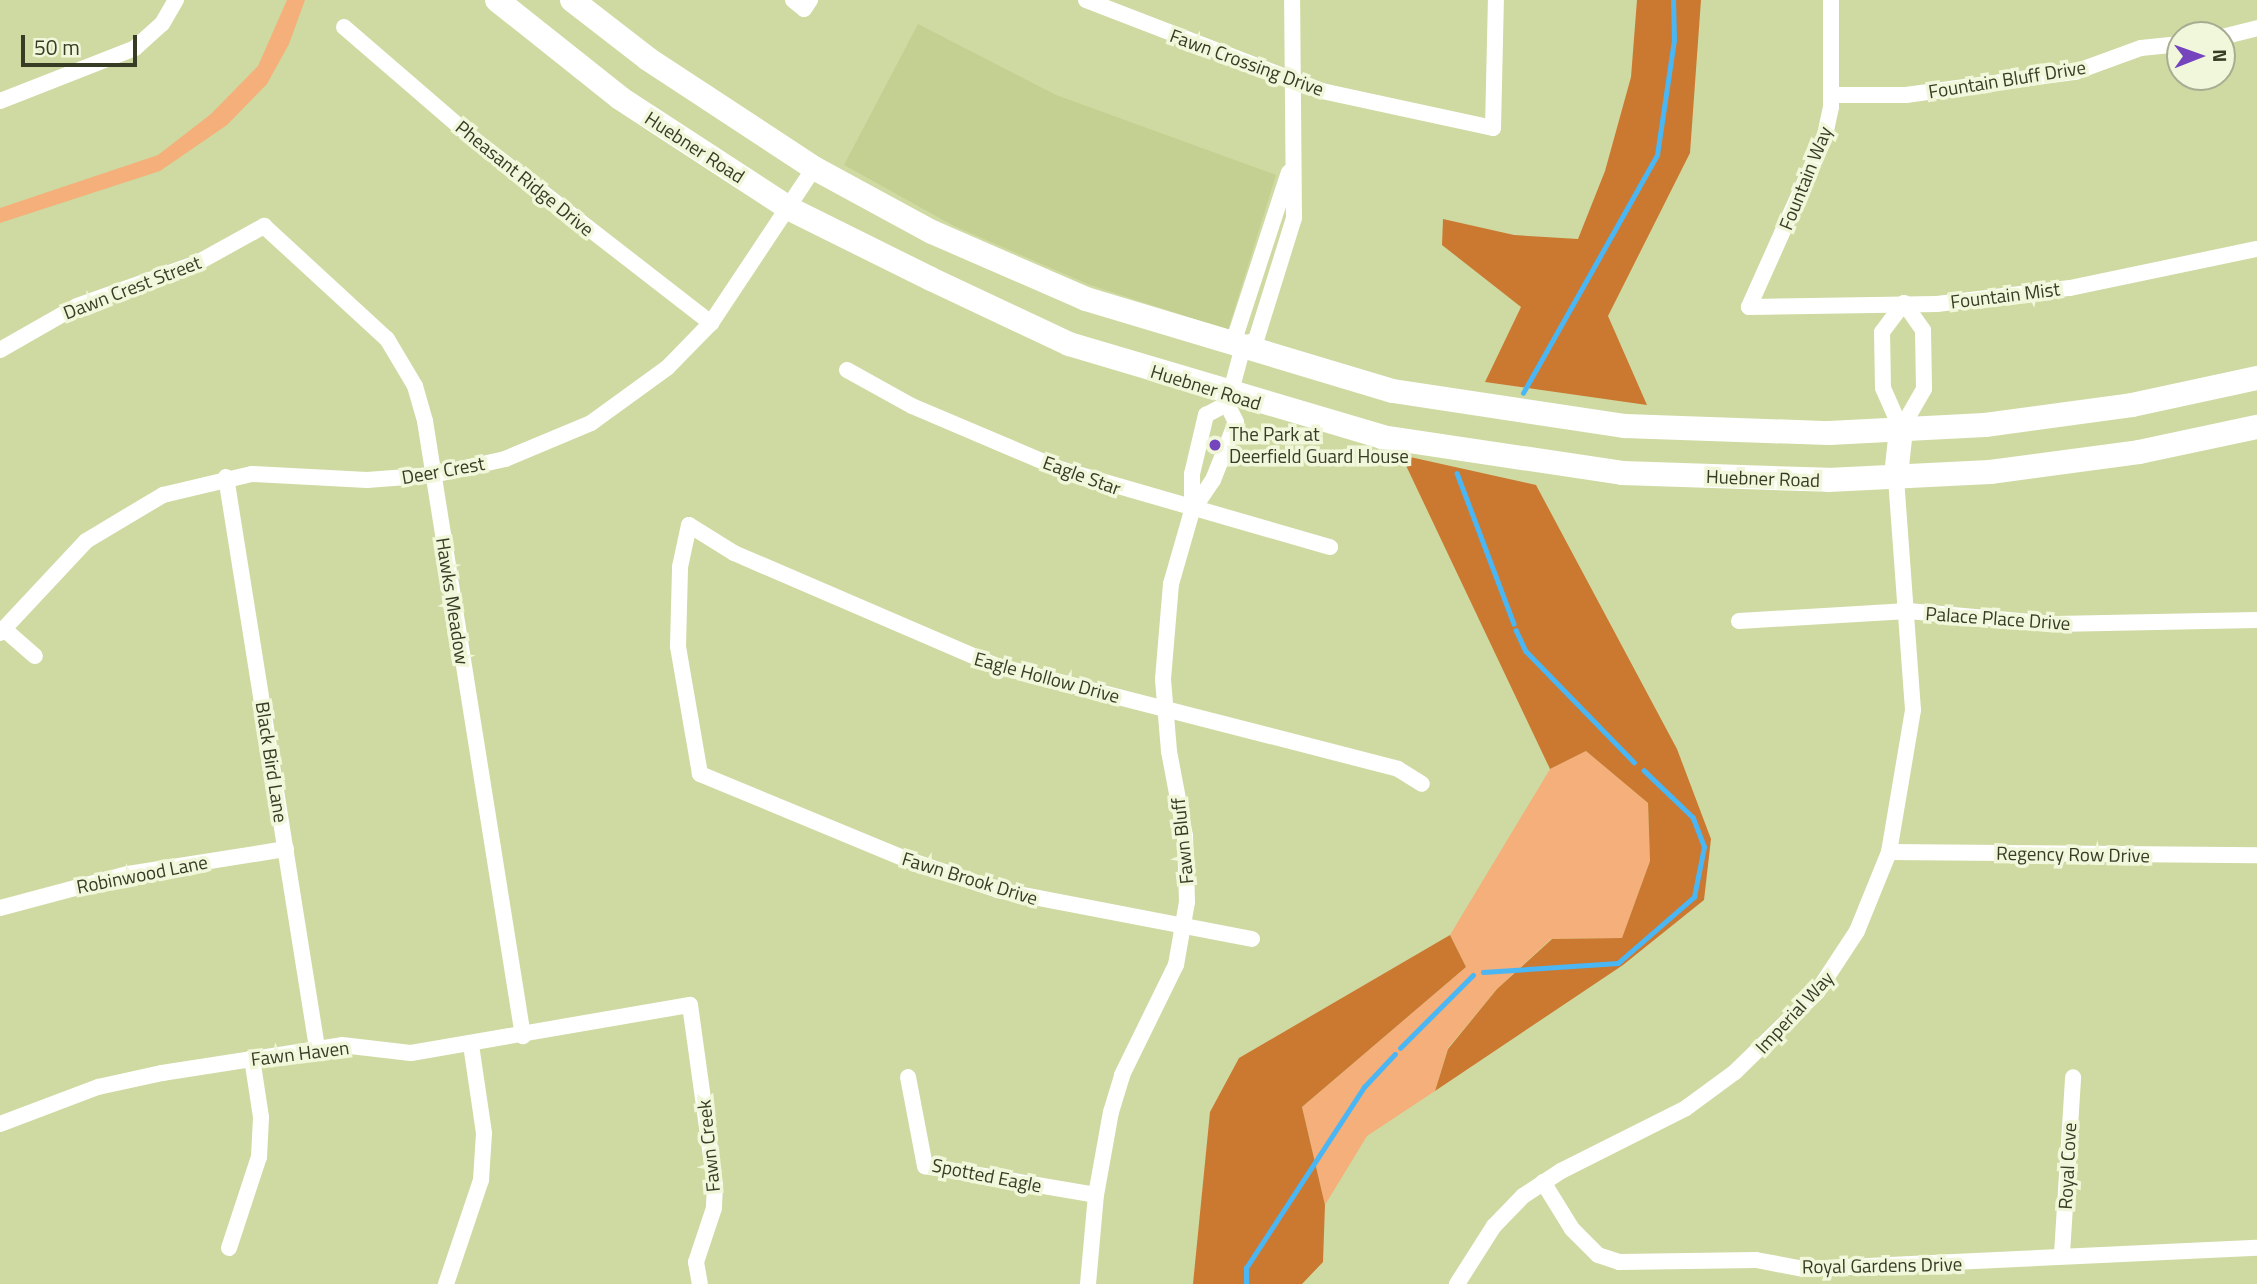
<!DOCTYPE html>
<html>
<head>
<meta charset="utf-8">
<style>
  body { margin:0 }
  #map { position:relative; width:2257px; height:1284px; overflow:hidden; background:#cedaa2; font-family:"Titillium Web",sans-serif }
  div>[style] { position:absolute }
  .built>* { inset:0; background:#c3d091 }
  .green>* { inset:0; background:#f4af7b }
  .forest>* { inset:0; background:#cb7931 }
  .stream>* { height:4.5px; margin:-2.25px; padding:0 2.25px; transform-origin:2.25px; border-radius:2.25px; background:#4ab6f4 }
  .street>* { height:16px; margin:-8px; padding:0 8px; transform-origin:8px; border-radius:8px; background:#fff }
  .primary>* { height:24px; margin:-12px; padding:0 12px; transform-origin:12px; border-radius:12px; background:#fff }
  .dots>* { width:19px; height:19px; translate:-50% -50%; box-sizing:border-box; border:4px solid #f1f7db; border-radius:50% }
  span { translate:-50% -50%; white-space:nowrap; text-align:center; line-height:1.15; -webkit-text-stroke:7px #f1f7db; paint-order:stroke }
  .street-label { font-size:19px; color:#373c25 }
  .poi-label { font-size:19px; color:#373c25 }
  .left { translate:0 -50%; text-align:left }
  .north { position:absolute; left:2166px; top:21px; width:70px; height:70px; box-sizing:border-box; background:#f1f7db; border:2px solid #a7ac92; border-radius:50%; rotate:89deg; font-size:19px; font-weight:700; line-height:28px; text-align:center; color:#373c25 }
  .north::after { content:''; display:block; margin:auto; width:24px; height:32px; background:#7445bd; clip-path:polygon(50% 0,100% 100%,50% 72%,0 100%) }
  .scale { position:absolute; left:21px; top:35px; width:116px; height:32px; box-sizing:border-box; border:4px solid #373c25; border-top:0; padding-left:9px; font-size:21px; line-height:24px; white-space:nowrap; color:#373c25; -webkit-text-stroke:5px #f1f7db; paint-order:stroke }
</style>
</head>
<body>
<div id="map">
  <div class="built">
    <i style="clip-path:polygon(918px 24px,1056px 95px,1276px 175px,1228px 330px,1090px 285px,954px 226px,844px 165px)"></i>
  </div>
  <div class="green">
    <i style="clip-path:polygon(287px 0,305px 0,289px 44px,267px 84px,227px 125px,160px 171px,0 223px,0 208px,158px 155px,211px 114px,258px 66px)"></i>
    <i style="clip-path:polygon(1586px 751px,1648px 803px,1650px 861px,1622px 938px,1551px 939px,1497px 989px,1448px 1048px,1435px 1091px,1367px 1136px,1325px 1205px,1302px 1107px,1466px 967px,1450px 935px,1550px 769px)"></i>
  </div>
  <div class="forest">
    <i style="clip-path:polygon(1637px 0,1701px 0,1690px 153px,1608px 316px,1647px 405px,1485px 382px,1521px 307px,1442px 245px,1443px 219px,1514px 235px,1578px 239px,1605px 171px,1631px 77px)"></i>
    <i style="clip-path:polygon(1401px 455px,1536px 485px,1677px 749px,1711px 839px,1704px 900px,1623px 965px,1435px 1091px,1448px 1049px,1497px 989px,1552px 939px,1622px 938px,1650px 861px,1648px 803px,1586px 751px,1550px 769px)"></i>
    <i style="clip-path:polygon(1450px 935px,1466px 967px,1302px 1107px,1325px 1205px,1323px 1262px,1302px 1284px,1193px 1284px,1210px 1112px,1239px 1058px)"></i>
  </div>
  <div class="stream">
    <i style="left:1523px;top:393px;width:273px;rotate:-60.6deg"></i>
    <i style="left:1657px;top:155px;width:116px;rotate:-81.6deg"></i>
    <i style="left:1674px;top:40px;width:40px;rotate:-91.4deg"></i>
    <i style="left:1457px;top:473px;width:161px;rotate:69.3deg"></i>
    <i style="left:1516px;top:630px;width:23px;rotate:65deg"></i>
    <i style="left:1526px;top:651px;width:155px;rotate:45.8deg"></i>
    <i style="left:1483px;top:972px;width:135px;rotate:-3.8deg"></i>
    <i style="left:1618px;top:963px;width:101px;rotate:-41deg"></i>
    <i style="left:1694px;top:897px;width:51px;rotate:-78.7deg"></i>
    <i style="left:1704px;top:847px;width:31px;rotate:-111deg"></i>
    <i style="left:1693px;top:818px;width:68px;rotate:-136.2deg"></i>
    <i style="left:1400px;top:1048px;width:103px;rotate:-45deg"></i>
    <i style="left:1246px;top:1284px;width:16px;rotate:-90deg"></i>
    <i style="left:1246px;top:1268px;width:216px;rotate:-56.9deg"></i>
    <i style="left:1364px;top:1087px;width:45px;rotate:-46.8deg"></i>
  </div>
  <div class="street">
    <i style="left:793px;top:0;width:14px;rotate:39deg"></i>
    <i style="left:804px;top:9px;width:11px;rotate:-56deg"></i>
    <i style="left:1086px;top:0;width:253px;rotate:21.1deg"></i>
    <i style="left:1322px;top:91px;width:175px;rotate:12.2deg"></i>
    <i style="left:1493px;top:128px;width:128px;rotate:-88.7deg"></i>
    <i style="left:1831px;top:0;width:107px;rotate:90deg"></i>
    <i style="left:1831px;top:107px;width:33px;rotate:102deg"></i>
    <i style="left:1824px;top:139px;width:184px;rotate:114.1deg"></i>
    <i style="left:1749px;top:307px;width:188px;rotate:-0.9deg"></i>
    <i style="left:1937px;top:304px;width:134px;rotate:-6.9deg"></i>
    <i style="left:2070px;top:288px;width:191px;rotate:-11.8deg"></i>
    <i style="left:344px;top:27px;width:173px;rotate:40.8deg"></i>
    <i style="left:475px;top:140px;width:299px;rotate:37.8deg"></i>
    <i style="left:2222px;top:37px;width:36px;rotate:-14deg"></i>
    <i style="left:1831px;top:95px;width:75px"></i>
    <i style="left:1906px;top:95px;width:171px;rotate:-7.8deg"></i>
    <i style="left:2075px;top:72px;width:70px;rotate:-20deg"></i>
    <i style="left:2141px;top:48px;width:39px;rotate:-6deg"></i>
    <i style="left:0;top:101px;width:145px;rotate:-21.4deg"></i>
    <i style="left:135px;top:48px;width:36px;rotate:-42deg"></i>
    <i style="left:162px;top:24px;width:28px;rotate:-60deg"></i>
    <i style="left:1904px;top:303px;width:33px;rotate:55deg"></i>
    <i style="left:1923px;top:330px;width:59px;rotate:89deg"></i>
    <i style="left:1924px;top:389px;width:46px;rotate:119.9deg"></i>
    <i style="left:1901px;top:429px;width:45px;rotate:-113.7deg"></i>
    <i style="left:1883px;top:388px;width:56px;rotate:-91deg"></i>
    <i style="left:1882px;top:332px;width:36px;rotate:-53deg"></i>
    <i style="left:1242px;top:345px;width:15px;rotate:-20deg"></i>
    <i style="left:1256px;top:340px;width:128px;rotate:-72.7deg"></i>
    <i style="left:1294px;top:218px;width:218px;rotate:-90.5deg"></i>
    <i style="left:0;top:350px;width:89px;rotate:-29.7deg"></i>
    <i style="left:77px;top:306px;width:127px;rotate:-19.7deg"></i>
    <i style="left:197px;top:263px;width:77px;rotate:-28.9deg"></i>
    <i style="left:264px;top:226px;width:167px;rotate:42.6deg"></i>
    <i style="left:387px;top:339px;width:55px;rotate:59.2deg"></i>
    <i style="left:415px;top:386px;width:36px;rotate:74deg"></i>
    <i style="left:425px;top:421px;width:623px;rotate:80.95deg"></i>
    <i style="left:847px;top:370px;width:74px;rotate:29deg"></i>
    <i style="left:912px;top:406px;width:164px;rotate:23deg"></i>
    <i style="left:1063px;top:470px;width:278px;rotate:16.1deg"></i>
    <i style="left:226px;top:477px;width:578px;rotate:80.94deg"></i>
    <i style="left:1192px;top:511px;width:37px;rotate:-56deg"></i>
    <i style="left:1213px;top:480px;width:62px;rotate:-68.4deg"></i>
    <i style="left:1236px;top:422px;width:20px;rotate:-117deg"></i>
    <i style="left:1739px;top:621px;width:169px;rotate:-3.4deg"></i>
    <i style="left:1908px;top:611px;width:148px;rotate:5.1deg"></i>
    <i style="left:2055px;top:624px;width:202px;rotate:-1.1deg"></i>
    <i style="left:4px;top:629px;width:41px;rotate:41.1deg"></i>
    <i style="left:0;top:633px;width:126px;rotate:-46.9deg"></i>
    <i style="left:86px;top:541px;width:90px;rotate:-30.9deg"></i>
    <i style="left:163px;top:495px;width:91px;rotate:-13.3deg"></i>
    <i style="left:252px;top:474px;width:115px;rotate:3deg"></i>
    <i style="left:367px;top:480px;width:66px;rotate:-4.3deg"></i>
    <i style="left:433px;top:475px;width:74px;rotate:-12.5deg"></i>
    <i style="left:505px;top:459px;width:93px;rotate:-22.7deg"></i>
    <i style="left:591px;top:423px;width:95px;rotate:-36deg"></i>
    <i style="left:668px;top:367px;width:62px;rotate:-45.7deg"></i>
    <i style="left:711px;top:323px;width:186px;rotate:-56.4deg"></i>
    <i style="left:1889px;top:852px;width:368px;rotate:0.5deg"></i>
    <i style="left:0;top:908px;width:132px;rotate:-14.9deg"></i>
    <i style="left:128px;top:874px;width:160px;rotate:-9deg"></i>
    <i style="left:1252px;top:939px;width:259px;rotate:-169.1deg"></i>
    <i style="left:998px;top:890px;width:100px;rotate:-161.4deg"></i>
    <i style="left:903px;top:858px;width:220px;rotate:-157.5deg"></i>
    <i style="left:700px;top:774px;width:130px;rotate:-99.8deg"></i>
    <i style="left:678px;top:646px;width:79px;rotate:-88.5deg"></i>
    <i style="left:680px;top:567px;width:43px;rotate:-77.9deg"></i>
    <i style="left:689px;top:525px;width:53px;rotate:31.9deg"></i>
    <i style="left:734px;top:553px;width:283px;rotate:23.3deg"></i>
    <i style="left:994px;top:665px;width:417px;rotate:14.4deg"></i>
    <i style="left:1398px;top:769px;width:28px;rotate:32deg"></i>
    <i style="left:908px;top:1077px;width:91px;rotate:79.2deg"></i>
    <i style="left:925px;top:1166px;width:173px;rotate:9.6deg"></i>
    <i style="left:0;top:1124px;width:105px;rotate:-20.7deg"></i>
    <i style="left:98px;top:1087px;width:66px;rotate:-12.3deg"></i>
    <i style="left:162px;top:1073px;width:182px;rotate:-8.8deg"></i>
    <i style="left:342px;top:1045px;width:69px;rotate:6.6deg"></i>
    <i style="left:411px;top:1053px;width:283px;rotate:-9.8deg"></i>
    <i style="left:690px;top:1005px;width:183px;rotate:82.1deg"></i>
    <i style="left:715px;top:1186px;width:22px;rotate:93deg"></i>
    <i style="left:714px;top:1208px;width:57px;rotate:108.4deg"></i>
    <i style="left:696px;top:1262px;width:22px;rotate:80deg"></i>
    <i style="left:1543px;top:1182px;width:55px;rotate:58.3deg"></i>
    <i style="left:1572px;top:1229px;width:37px;rotate:45deg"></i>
    <i style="left:1598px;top:1255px;width:22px;rotate:18deg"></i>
    <i style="left:1619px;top:1262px;width:137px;rotate:-0.8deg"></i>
    <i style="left:1756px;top:1260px;width:49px;rotate:10.6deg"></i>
    <i style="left:1804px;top:1269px;width:453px;rotate:-2.7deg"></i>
    <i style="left:229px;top:1248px;width:96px;rotate:-71.8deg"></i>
    <i style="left:259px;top:1157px;width:40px;rotate:-87.1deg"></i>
    <i style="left:261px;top:1117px;width:60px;rotate:-98.7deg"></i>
    <i style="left:2062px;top:1254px;width:177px;rotate:-86.4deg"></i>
    <i style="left:446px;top:1284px;width:110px;rotate:-71.4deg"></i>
    <i style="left:481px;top:1180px;width:47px;rotate:-86.3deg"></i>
    <i style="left:484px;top:1133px;width:89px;rotate:-98.4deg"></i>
    <i style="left:1088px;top:1284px;width:89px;rotate:-84.9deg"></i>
    <i style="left:1096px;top:1195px;width:84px;rotate:-79.8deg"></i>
    <i style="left:1111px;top:1112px;width:39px;rotate:-73deg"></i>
    <i style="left:1122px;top:1075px;width:123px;rotate:-63.9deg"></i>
    <i style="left:1176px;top:965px;width:64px;rotate:-80.1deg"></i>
    <i style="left:1187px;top:902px;width:66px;rotate:-91.7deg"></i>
    <i style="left:1185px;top:836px;width:86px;rotate:-100.7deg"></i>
    <i style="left:1169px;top:751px;width:72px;rotate:-94.8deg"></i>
    <i style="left:1163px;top:679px;width:95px;rotate:-85.2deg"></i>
    <i style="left:1171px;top:584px;width:76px;rotate:-74deg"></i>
    <i style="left:1192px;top:511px;width:37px;rotate:-90deg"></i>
    <i style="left:1192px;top:474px;width:61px;rotate:-76.7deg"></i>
    <i style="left:1206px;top:415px;width:24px;rotate:-28deg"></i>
    <i style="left:1227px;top:404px;width:9px;rotate:-72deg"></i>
    <i style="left:1230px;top:395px;width:47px;rotate:-75.1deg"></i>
    <i style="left:1242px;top:350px;width:17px;rotate:-111deg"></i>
    <i style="left:1236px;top:334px;width:170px;rotate:-71.9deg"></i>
    <i style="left:1457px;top:1284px;width:69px;rotate:-57.5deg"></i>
    <i style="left:1494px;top:1226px;width:42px;rotate:-46deg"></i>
    <i style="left:1523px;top:1196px;width:45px;rotate:-33.3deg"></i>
    <i style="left:1561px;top:1171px;width:140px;rotate:-26.7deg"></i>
    <i style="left:1686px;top:1108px;width:61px;rotate:-36.3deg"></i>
    <i style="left:1735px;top:1072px;width:115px;rotate:-44.3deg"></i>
    <i style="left:1817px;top:992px;width:73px;rotate:-56.7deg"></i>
    <i style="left:1857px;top:931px;width:85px;rotate:-67.9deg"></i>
    <i style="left:1889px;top:852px;width:144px;rotate:-80.4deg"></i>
    <i style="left:1913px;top:710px;width:235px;rotate:-94.2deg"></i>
  </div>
  <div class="primary">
    <i style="left:497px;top:0;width:157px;rotate:38.5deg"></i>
    <i style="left:620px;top:98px;width:203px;rotate:33.1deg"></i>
    <i style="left:790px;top:209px;width:157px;rotate:26.4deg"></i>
    <i style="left:931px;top:279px;width:153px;rotate:25.2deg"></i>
    <i style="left:1069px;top:344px;width:327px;rotate:16.5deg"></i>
    <i style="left:1382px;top:437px;width:243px;rotate:8.5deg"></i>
    <i style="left:1622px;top:473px;width:206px;rotate:1.9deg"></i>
    <i style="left:1828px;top:480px;width:162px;rotate:-2.8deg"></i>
    <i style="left:1990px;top:472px;width:150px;rotate:-7.6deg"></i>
    <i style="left:2139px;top:452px;width:121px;rotate:-12deg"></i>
    <i style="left:572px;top:0;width:96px;rotate:37.8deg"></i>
    <i style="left:648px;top:59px;width:199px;rotate:33.3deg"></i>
    <i style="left:814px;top:168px;width:134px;rotate:28.5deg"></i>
    <i style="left:932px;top:232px;width:168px;rotate:23.5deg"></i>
    <i style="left:1086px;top:299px;width:320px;rotate:16.7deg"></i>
    <i style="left:1393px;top:391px;width:235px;rotate:8.6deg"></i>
    <i style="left:1625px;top:426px;width:204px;rotate:2deg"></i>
    <i style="left:1829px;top:433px;width:156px;rotate:-2.9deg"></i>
    <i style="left:1985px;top:425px;width:148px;rotate:-7.7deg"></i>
    <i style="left:2132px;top:405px;width:128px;rotate:-12.2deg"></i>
    <i style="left:1896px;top:476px;width:47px;rotate:-83.9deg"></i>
  </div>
  <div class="dots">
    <i style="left:1215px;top:445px;background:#7445bd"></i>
  </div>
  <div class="street-label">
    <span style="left:1247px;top:62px;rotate:20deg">Fawn Crossing Drive</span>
    <span style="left:2007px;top:79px;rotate:-9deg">Fountain Bluff Drive</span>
    <span style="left:695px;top:147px;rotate:33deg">Huebner Road</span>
    <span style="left:525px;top:178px;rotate:39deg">Pheasant Ridge Drive</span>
    <span style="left:1805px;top:178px;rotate:-68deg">Fountain Way</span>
    <span style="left:132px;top:287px;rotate:-21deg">Dawn Crest Street</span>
    <span style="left:2005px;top:295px;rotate:-7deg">Fountain Mist</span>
    <span style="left:1206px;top:387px;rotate:17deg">Huebner Road</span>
    <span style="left:443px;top:470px;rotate:-10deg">Deer Crest</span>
    <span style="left:1082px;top:475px;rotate:20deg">Eagle Star</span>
    <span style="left:1763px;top:478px;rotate:2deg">Huebner Road</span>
    <span style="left:453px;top:601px;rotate:81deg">Hawks Meadow</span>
    <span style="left:1998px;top:618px;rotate:4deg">Palace Place Drive</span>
    <span style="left:1047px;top:677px;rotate:15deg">Eagle Hollow Drive</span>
    <span style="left:272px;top:762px;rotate:81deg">Black Bird Lane</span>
    <span style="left:1182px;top:841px;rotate:-96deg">Fawn Bluff</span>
    <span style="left:2073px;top:854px;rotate:1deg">Regency Row Drive</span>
    <span style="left:142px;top:874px;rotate:-11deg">Robinwood Lane</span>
    <span style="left:970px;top:878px;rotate:17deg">Fawn Brook Drive</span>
    <span style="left:1794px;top:1012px;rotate:-47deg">Imperial Way</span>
    <span style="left:300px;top:1053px;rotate:-7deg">Fawn Haven</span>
    <span style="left:708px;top:1146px;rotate:-96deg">Fawn Creek</span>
    <span style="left:2067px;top:1166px;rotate:-87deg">Royal Cove</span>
    <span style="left:987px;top:1175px;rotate:11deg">Spotted Eagle</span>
    <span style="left:1882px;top:1265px;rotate:-1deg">Royal Gardens Drive</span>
  </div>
  <div class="poi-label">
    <span class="left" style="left:1229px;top:445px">The Park at<br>Deerfield Guard House</span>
  </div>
  <div class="north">N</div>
  <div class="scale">50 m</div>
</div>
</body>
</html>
